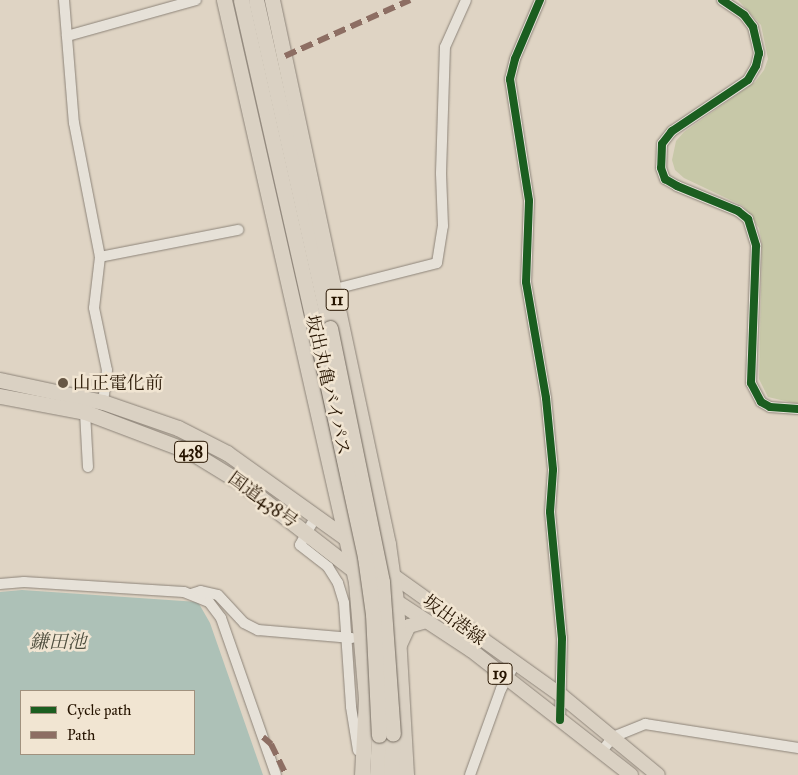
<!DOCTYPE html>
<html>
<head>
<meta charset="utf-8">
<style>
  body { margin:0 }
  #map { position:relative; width:798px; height:775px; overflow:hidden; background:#dfd4c4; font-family:"IM FELL Great Primer","Noto Serif JP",serif }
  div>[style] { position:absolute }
  .green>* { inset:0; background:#c7c8a8 }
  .water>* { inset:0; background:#adc1b7 }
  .roads { filter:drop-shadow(0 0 1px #8d8479) drop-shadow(0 0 1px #8d8479) }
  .minor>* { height:10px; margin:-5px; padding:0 5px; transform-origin:5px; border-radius:5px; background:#e6e1d8 }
  .major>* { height:14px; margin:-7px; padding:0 7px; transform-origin:7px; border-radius:7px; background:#dad1c3 }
  .highway>* { height:15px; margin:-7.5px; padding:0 7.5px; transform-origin:7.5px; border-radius:7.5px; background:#dad1c3 }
  .bridges { filter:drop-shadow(0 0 1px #736a5f) drop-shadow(0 0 1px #736a5f) }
  .highway-bridge>* { height:15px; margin:-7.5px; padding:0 7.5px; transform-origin:7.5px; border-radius:7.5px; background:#dad1c3 }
  .quiet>* { height:6px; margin-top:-3px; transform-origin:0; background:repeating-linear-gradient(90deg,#8d6e63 0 12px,transparent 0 18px) }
  .cycleway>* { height:8px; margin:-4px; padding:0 4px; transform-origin:4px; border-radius:4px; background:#1b5e20 }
  .dots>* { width:14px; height:14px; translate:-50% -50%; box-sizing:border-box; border:2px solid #f1e5d2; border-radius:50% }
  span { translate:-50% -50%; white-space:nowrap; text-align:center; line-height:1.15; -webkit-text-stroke:5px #f1e5d2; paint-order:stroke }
  .shield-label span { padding:1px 4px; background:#f1e5d2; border:1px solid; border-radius:4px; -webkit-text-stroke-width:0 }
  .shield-label { font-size:16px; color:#261400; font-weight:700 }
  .poi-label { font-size:18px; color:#261400 }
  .left { translate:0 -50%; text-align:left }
  .street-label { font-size:18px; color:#261400 }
  .water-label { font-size:19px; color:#4e4e3e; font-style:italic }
  .legend { position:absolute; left:20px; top:690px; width:175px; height:65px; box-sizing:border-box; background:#f1e5d2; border:1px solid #a0917e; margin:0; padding:6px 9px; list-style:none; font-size:15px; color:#261400 }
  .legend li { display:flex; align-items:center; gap:10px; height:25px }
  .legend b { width:25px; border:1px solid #a0917e }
</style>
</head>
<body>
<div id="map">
  <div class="green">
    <i style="clip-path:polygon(738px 0,798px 0,798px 404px,768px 397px,759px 379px,762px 244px,759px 228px,743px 206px,684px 178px,675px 170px,672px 160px,676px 141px,684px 132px,755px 82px,764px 70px,768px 59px,761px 25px)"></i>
  </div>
  <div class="water">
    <i style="clip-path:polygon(evenodd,22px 590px,198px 602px,210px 623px,263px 775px,0 775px,0 592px,22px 590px,21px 691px,194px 691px,194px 754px,21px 754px,21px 691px)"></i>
  </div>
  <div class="roads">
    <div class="minor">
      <i style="left:64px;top:0;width:123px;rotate:85.4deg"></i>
      <i style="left:74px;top:123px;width:136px;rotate:79deg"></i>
      <i style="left:100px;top:257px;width:51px;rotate:96.7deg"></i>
      <i style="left:94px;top:308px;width:63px;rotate:78.2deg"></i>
      <i style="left:107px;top:370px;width:32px;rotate:97deg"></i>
      <i style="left:540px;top:0;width:64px;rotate:113deg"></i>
      <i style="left:515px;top:59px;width:21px;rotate:104deg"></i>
      <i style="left:510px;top:79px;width:123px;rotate:81.1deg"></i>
      <i style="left:529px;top:201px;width:81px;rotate:92.1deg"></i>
      <i style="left:526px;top:282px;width:118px;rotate:80.2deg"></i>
      <i style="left:546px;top:398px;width:72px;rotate:84.4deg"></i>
      <i style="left:553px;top:470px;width:42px;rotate:94.1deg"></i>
      <i style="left:550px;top:512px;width:127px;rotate:84.6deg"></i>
      <i style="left:562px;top:638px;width:82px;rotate:91.4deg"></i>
      <i style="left:722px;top:0;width:27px;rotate:34deg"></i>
      <i style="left:744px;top:15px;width:15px;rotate:53deg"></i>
      <i style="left:753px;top:27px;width:27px;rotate:77deg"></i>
      <i style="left:759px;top:53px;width:13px;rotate:103deg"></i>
      <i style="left:756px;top:66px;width:16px;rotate:120deg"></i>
      <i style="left:748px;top:80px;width:92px;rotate:146.1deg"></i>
      <i style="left:672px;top:131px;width:16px;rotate:128deg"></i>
      <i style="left:662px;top:144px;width:24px;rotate:92deg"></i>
      <i style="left:661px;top:168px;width:12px;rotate:70deg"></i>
      <i style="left:665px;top:179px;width:14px;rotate:30deg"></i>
      <i style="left:677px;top:186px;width:66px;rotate:22.3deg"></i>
      <i style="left:738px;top:211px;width:13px;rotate:39deg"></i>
      <i style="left:748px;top:219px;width:28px;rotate:73deg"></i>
      <i style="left:756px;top:246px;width:137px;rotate:92.1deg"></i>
      <i style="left:751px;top:383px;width:21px;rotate:62deg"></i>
      <i style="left:761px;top:402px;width:10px;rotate:29deg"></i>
      <i style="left:770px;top:407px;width:28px;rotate:4deg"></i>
      <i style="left:67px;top:36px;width:134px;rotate:-15.6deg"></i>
      <i style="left:100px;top:257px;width:141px;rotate:-11.1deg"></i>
      <i style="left:335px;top:289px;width:105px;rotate:-14.3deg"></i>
      <i style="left:437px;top:263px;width:37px;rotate:-81deg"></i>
      <i style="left:443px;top:226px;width:53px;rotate:-92.2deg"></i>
      <i style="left:441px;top:173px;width:126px;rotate:-88.2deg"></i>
      <i style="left:445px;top:47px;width:51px;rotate:-65.9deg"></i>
      <i style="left:85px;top:412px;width:55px;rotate:86.9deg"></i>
      <i style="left:316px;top:516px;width:33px;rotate:119deg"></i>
      <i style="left:300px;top:545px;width:36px;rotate:38deg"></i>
      <i style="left:328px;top:567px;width:19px;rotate:58deg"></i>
      <i style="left:338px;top:583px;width:21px;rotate:73deg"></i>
      <i style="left:344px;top:603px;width:104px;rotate:86.1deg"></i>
      <i style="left:351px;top:707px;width:44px;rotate:80.8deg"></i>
      <i style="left:0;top:584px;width:24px;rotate:-5deg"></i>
      <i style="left:24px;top:582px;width:160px;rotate:3.6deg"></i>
      <i style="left:184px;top:592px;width:27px;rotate:22deg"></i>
      <i style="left:209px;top:602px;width:20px;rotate:53deg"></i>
      <i style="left:221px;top:618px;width:166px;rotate:70.7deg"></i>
      <i style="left:191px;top:594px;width:10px;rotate:-17deg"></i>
      <i style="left:201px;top:591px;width:17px;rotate:13deg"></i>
      <i style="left:218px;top:595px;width:38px;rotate:47deg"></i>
      <i style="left:244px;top:623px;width:16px;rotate:27deg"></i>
      <i style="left:258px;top:630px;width:94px;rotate:4.9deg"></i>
      <i style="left:602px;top:751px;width:18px;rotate:-52deg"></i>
      <i style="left:613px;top:737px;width:35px;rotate:-22deg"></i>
      <i style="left:645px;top:724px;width:155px;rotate:8.9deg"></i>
      <i style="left:470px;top:775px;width:91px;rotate:-70.2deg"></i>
      <i style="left:501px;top:689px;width:29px;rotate:-61deg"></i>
    </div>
    <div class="major">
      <i style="left:391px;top:574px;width:210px;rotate:35.5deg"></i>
      <i style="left:562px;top:696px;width:124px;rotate:39.5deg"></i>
      <i style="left:396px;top:601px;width:90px;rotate:33.2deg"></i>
      <i style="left:471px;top:650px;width:203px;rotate:38deg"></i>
      <i style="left:399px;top:647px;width:23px;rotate:-65deg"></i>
      <i style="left:409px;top:626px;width:18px;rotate:-16deg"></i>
    </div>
    <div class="highway">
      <i style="left:224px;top:0;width:597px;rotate:77.22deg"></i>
      <i style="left:356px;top:582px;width:117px;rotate:85.1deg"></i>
      <i style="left:366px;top:699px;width:76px;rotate:93deg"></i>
      <i style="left:241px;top:0;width:340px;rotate:77.3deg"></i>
      <i style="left:256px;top:0;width:336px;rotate:77.3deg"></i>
      <i style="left:272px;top:0;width:556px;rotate:77.96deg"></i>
      <i style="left:388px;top:544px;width:58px;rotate:82deg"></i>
      <i style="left:396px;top:601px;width:174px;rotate:86.7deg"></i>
      <i style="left:0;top:380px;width:105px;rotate:12.1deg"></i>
      <i style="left:103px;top:402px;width:79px;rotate:19.1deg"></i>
      <i style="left:178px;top:428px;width:55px;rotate:27deg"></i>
      <i style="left:227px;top:453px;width:151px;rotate:35.6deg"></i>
      <i style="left:0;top:396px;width:86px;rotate:10.7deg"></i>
      <i style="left:85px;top:412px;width:113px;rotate:20.7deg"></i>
      <i style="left:191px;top:452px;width:57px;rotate:31.5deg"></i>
      <i style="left:240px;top:482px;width:147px;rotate:37.8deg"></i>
      <i style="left:377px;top:775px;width:40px;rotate:-87.1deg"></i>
      <i style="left:391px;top:775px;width:41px;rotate:-87.2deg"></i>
    </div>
  </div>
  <div class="bridges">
    <div class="highway-bridge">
      <i style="left:330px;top:328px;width:259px;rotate:78.4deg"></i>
      <i style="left:382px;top:582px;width:152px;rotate:85.9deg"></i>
      <i style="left:316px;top:332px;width:230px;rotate:77.7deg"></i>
      <i style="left:365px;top:557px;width:58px;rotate:82deg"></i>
      <i style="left:373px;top:614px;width:121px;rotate:87.2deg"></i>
    </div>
  </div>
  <div class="quiet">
    <i style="left:285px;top:56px;width:137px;rotate:-24.1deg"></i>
    <i style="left:263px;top:737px;width:11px;rotate:41deg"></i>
    <i style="left:271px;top:744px;width:34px;rotate:64deg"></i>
  </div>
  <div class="cycleway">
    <i style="left:540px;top:0;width:64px;rotate:113deg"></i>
    <i style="left:515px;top:59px;width:21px;rotate:104deg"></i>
    <i style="left:510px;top:79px;width:123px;rotate:81.1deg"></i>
    <i style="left:529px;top:201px;width:81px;rotate:92.1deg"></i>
    <i style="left:526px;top:282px;width:118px;rotate:80.2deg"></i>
    <i style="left:546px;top:398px;width:72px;rotate:84.4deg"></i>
    <i style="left:553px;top:470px;width:42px;rotate:94.1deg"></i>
    <i style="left:550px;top:512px;width:127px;rotate:84.6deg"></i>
    <i style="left:562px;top:638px;width:82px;rotate:91.4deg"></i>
    <i style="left:722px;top:0;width:27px;rotate:34deg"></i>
    <i style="left:744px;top:15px;width:15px;rotate:53deg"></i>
    <i style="left:753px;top:27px;width:27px;rotate:77deg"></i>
    <i style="left:759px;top:53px;width:13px;rotate:103deg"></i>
    <i style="left:756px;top:66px;width:16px;rotate:120deg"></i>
    <i style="left:748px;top:80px;width:92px;rotate:146.1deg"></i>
    <i style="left:672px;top:131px;width:16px;rotate:128deg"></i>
    <i style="left:662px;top:144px;width:24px;rotate:92deg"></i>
    <i style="left:661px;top:168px;width:12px;rotate:70deg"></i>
    <i style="left:665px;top:179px;width:14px;rotate:30deg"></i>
    <i style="left:677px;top:186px;width:66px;rotate:22.3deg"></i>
    <i style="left:738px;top:211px;width:13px;rotate:39deg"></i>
    <i style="left:748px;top:219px;width:28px;rotate:73deg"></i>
    <i style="left:756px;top:246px;width:137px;rotate:92.1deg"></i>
    <i style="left:751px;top:383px;width:21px;rotate:62deg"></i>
    <i style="left:761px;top:402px;width:10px;rotate:29deg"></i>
    <i style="left:770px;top:407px;width:28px;rotate:4deg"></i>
  </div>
  <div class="dots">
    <i style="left:63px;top:383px;background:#675745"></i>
  </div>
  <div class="shield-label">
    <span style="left:337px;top:300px">11</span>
    <span style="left:191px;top:452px">438</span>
    <span style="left:500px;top:674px">19</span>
  </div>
  <div class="poi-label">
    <span class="left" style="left:73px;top:383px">山正電化前</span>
  </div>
  <div class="street-label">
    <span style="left:328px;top:385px;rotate:77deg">坂出丸亀バイパス</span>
    <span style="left:263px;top:500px;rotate:36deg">国道438号</span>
    <span style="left:454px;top:620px;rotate:36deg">坂出港線</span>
  </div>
  <div class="water-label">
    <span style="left:58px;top:642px">鎌田池</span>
  </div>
  <ul class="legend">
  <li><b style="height:6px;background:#1b5e20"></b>Cycle path</li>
  <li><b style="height:6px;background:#8d6e63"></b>Path</li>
  </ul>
</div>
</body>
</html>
